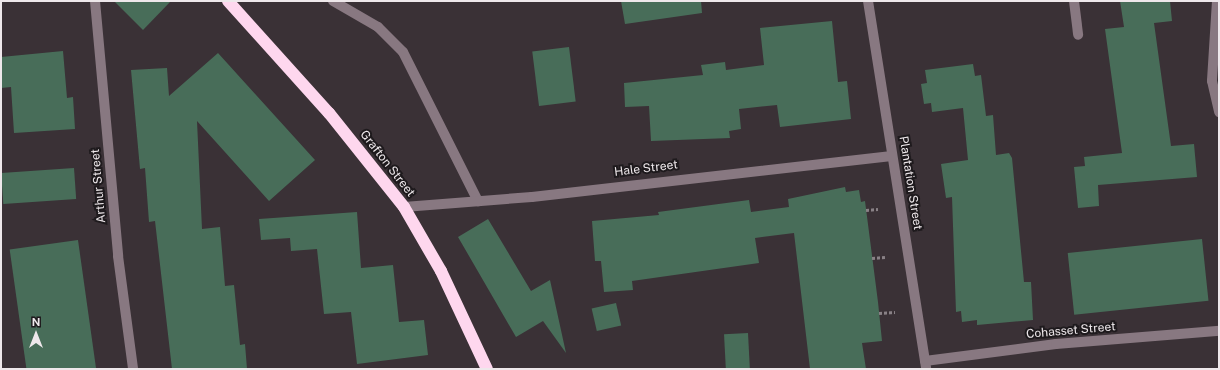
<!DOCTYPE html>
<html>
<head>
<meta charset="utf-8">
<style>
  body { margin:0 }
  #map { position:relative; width:1220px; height:370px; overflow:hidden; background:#3a3136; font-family:"Public Sans",sans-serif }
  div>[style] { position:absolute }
  .building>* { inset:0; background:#486d59; transform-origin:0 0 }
  .path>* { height:2.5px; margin-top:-1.25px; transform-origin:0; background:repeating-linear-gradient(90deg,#898186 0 3px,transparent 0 5px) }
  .minor>* { height:10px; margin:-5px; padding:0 5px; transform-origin:5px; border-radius:5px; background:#887881 }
  .highway>* { height:12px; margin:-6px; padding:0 6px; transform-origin:6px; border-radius:6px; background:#fed7ee }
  span { translate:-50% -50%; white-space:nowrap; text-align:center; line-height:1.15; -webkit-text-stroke:4px #1e1a1d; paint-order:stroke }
  .street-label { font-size:12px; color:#eee8eb }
  .frame { position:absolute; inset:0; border:2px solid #eee8eb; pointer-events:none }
  .north { position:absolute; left:16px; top:314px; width:40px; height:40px; -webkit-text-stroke:3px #1e1a1d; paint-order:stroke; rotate:0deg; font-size:11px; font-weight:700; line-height:16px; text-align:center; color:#eee8eb }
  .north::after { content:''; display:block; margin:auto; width:14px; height:18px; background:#eee8eb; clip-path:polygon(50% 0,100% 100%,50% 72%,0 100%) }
</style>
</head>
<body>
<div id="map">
  <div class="building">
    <i style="clip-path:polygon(114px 1px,171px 1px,143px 30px)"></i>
    <i style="clip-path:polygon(621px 1px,701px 1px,702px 13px,625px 24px)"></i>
    <i style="clip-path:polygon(1120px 1px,1170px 1px,1172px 21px,1154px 23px,1171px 146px,1194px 144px,1197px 177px,1098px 185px,1099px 206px,1078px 208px,1074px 167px,1085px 166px,1084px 157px,1122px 153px,1105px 29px,1124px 27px)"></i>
    <i style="clip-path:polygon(832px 21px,838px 82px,847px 81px,851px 119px,780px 127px,777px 105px,739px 109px,741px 129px,729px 131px,730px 138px,651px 141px,649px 106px,625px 107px,624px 83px,703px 75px,701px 65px,725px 62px,726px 70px,764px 65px,760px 28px)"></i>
    <i style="left:569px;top:47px;width:55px;height:37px;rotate:83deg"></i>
    <i style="clip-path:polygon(63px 51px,67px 98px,73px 97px,75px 129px,14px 133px,11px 87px,1px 88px,1px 57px)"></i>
    <i style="clip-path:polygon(218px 53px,315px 160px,269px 201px,197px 121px,202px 229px,220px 227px,225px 286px,234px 285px,240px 345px,245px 344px,247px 369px,172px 369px,155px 221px,149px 222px,145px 168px,140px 169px,131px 70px,167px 68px,169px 96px)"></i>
    <i style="clip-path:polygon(973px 64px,975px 76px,981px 75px,986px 116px,993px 115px,996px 155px,1009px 153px,1012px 158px,1024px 282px,1031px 282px,1033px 320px,977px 325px,977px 320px,962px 322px,961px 311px,956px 312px,952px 197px,946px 198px,941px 164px,968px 160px,963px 108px,932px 112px,931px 103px,924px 104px,921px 84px,927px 83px,925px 70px)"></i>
    <i style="left:74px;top:168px;width:31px;height:73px;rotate:86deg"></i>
    <i style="clip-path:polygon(845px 187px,846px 192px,859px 190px,861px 202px,865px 201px,878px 302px,882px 341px,862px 343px,866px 369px,810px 369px,794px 233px,755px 238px,759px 263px,632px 281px,633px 290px,604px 292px,601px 261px,595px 261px,592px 221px,659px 215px,658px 212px,749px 200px,751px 212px,789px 207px,788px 199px)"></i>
    <i style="clip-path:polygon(357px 212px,361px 268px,393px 265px,399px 322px,424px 320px,428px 355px,357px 364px,351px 312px,324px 314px,317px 249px,291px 251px,290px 238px,261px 240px,259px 219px)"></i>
    <i style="clip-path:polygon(488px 219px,531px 291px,550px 280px,566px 353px,543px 321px,516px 337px,458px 237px)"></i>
    <i style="left:1202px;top:239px;width:62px;height:135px;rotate:84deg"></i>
    <i style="left:78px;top:240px;width:130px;height:69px;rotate:82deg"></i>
    <i style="left:616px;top:303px;width:23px;height:25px;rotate:77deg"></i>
    <i style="left:748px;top:333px;width:36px;height:24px;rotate:87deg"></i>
  </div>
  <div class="path">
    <i style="left:866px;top:210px;width:12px;rotate:-5deg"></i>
    <i style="left:872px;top:258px;width:13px;rotate:-4deg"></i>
    <i style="left:879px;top:313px;width:16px;rotate:-4deg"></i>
  </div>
  <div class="minor">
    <i style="left:95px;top:1px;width:256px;rotate:84.8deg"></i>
    <i style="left:118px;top:256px;width:114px;rotate:82.4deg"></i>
    <i style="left:333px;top:1px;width:52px;rotate:30deg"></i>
    <i style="left:378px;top:27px;width:35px;rotate:45deg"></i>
    <i style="left:403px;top:52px;width:167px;rotate:63.3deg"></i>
    <i style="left:868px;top:1px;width:373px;rotate:81deg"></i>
    <i style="left:1074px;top:1px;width:34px;rotate:83deg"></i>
    <i style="left:1217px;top:1px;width:80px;rotate:93.6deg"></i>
    <i style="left:1212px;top:81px;width:32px;rotate:77deg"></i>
    <i style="left:404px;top:207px;width:128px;rotate:-4.5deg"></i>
    <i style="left:532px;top:197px;width:362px;rotate:-6.5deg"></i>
    <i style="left:925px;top:361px;width:132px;rotate:-7.4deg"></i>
    <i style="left:1056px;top:344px;width:164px;rotate:-4.6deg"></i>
  </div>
  <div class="highway">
    <i style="left:228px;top:1px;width:151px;rotate:48deg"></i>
    <i style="left:329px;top:113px;width:120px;rotate:51.4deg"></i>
    <i style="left:404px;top:207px;width:74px;rotate:60deg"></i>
    <i style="left:441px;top:271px;width:108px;rotate:64.9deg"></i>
  </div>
  <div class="street-label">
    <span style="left:387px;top:164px;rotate:52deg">Grafton Street</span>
    <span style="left:646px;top:169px;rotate:-7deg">Hale Street</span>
    <span style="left:910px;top:183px;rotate:81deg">Plantation Street</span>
    <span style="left:99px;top:186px;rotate:-95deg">Arthur Street</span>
    <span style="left:1071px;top:331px;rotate:-5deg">Cohasset Street</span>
  </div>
  <div class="frame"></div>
  <div class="north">N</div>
</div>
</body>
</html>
